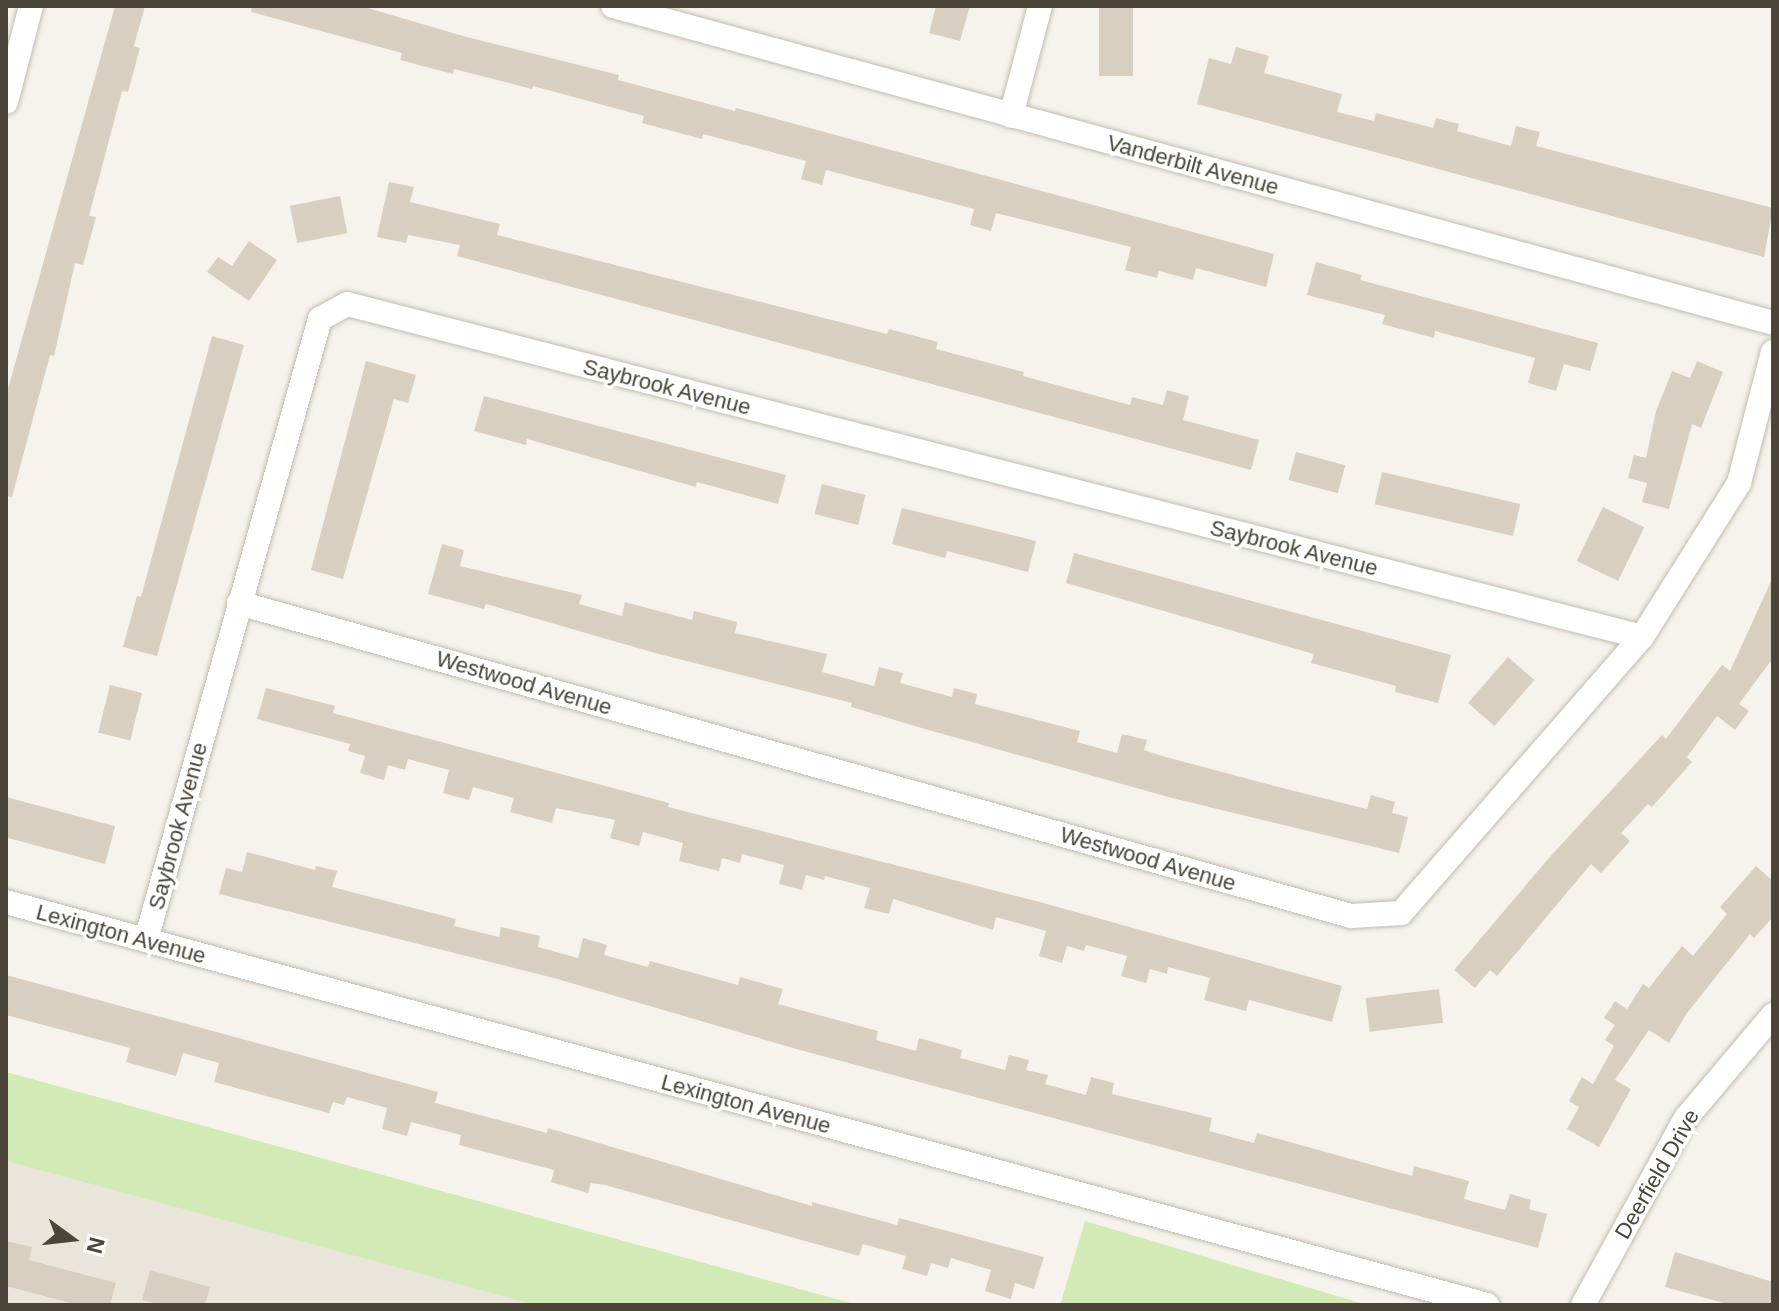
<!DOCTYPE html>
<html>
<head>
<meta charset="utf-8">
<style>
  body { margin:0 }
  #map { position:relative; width:1779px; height:1311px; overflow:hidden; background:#f6f3ec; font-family:Helvetica,sans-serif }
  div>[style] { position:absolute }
  .residential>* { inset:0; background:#eae5da }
  .green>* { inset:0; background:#d2eab5 }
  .building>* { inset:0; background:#d8cfc1; transform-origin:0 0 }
  .roads { filter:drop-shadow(0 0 2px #c2bbae) drop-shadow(0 0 2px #c2bbae) }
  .street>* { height:24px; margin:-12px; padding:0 12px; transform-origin:12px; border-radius:12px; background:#fff }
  span { translate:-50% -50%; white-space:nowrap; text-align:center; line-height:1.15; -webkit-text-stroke:7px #fff; paint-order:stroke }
  .street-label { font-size:22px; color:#4b4439 }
  .frame { position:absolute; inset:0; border:8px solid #4b4439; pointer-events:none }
  .north { position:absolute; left:32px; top:1199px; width:80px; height:80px; -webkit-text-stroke:6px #fff; paint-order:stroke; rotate:105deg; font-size:22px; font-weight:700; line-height:32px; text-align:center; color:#4b4439 }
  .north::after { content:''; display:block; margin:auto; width:28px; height:36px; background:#4b4439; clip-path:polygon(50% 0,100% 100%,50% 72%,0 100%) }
</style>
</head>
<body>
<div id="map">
  <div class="residential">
    <i style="clip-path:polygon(6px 1161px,535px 1305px,6px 1305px)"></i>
  </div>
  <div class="green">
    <i style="clip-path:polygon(6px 1072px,858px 1305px,535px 1305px,6px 1161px)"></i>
    <i style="clip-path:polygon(1085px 1221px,1367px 1305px,1060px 1305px)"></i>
  </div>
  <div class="building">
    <i style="clip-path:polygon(115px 6px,145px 6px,134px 46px,140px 48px,128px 92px,122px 91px,89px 216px,96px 217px,83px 265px,75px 263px,54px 356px,50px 355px,12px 497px,6px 496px,6px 396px)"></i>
    <i style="clip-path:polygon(252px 6px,361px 6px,463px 36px,619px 75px,618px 80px,735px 111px,736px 108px,1274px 254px,1266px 287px,1196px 268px,1193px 280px,1159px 271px,1157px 278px,1125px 270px,1131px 247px,996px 213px,991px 231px,970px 225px,974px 209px,826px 170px,822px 185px,801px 179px,806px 161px,703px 134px,702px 139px,642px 123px,644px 116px,533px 86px,532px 89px,454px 69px,453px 74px,400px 60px,402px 53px,251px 12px)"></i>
    <i style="clip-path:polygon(936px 6px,970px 6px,960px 41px,929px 33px)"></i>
    <i style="left:1099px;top:6px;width:34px;height:70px"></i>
    <i style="clip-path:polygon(1236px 47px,1269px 56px,1264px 73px,1342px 94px,1337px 112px,1374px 121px,1376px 113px,1433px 128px,1436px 118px,1459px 124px,1457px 131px,1511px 146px,1516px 126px,1540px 132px,1536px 146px,1773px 208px,1764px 257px,1197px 104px,1209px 58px,1231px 64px)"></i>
    <i style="clip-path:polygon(389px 182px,414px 187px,410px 202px,500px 224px,497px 235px,887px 334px,889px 329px,938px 342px,936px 349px,1024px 372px,1023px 376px,1130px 405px,1132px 397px,1163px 405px,1167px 390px,1189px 396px,1183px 420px,1259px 440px,1251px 470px,457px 256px,460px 245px,408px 235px,406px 243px,377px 237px)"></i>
    <i style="left:340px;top:196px;width:38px;height:51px;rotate:79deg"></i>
    <i style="clip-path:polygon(249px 241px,277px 260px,249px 301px,207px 272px,218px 257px,232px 266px)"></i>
    <i style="clip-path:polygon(1316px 262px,1362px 275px,1360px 280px,1598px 343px,1590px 371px,1564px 364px,1556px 391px,1528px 383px,1535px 358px,1435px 331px,1434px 338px,1382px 324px,1385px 315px,1307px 295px)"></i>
    <i style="clip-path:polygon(212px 336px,244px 345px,157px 656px,123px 647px,137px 596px,141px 597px)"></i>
    <i style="clip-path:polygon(366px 361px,416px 375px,408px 403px,394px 399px,343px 579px,311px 570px)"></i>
    <i style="clip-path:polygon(1697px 361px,1723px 372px,1701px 428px,1692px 424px,1669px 509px,1642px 502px,1647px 483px,1628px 478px,1634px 455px,1646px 458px,1656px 411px,1672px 371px,1690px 378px)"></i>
    <i style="clip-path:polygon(484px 396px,786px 475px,778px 504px,697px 482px,696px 487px,527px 439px,526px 445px,474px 431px)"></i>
    <i style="left:1296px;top:452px;width:51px;height:29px;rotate:15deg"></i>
    <i style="left:1382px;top:472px;width:142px;height:33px;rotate:13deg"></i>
    <i style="left:822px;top:484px;width:45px;height:31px;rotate:14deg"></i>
    <i style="left:1603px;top:507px;width:46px;height:60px;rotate:26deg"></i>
    <i style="clip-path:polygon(902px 508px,1036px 541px,1028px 572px,947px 551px,945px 558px,892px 544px)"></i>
    <i style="clip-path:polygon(442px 544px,464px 550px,460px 566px,582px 595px,579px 604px,622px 616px,625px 602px,692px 620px,694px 611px,737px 622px,735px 633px,827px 654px,822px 672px,874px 686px,879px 667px,903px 673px,900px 683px,952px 697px,954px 688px,977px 694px,975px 704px,1080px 731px,1077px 742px,1117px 753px,1122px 734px,1147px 740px,1144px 750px,1162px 756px,1290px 790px,1367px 809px,1371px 795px,1395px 802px,1392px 813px,1408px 817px,1399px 853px,1172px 798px,925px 729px,851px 707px,852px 703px,655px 653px,486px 604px,484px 609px,428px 594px)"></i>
    <i style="clip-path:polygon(1074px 553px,1451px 655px,1438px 703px,1395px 692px,1396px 686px,1311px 663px,1314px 654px,1066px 583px)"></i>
    <i style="clip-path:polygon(1773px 577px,1773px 658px,1739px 704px,1749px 711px,1735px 730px,1717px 716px,1687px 757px,1692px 762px,1652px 807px,1648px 804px,1621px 833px,1630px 841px,1601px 873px,1591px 864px,1497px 976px,1490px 970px,1475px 988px,1454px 970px,1548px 859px,1662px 735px,1666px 739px,1722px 665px,1730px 671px)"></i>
    <i style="left:1508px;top:657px;width:35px;height:61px;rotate:41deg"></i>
    <i style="left:110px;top:685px;width:33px;height:49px;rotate:14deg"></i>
    <i style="clip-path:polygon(266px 688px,335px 706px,333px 713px,669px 803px,668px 807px,1036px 901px,1342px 986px,1332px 1022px,1249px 1000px,1246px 1011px,1204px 1000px,1210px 978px,1168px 967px,1167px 974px,1150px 969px,1146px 983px,1121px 976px,1127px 956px,1086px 945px,1084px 951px,1067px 946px,1062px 963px,1039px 956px,1046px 931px,996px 917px,993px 930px,893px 899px,889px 914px,864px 908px,870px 888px,825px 876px,824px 880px,806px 875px,802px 890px,779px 884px,784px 865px,742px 854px,740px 863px,722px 858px,719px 871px,679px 861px,683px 843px,643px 832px,639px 846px,610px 838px,615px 820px,556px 808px,552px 823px,510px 812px,514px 798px,473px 787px,469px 800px,443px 793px,449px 770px,408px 759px,405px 770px,388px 765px,384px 780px,360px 773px,365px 756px,348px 751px,350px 744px,257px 719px)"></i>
    <i style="left:6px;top:797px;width:113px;height:39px;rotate:15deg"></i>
    <i style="clip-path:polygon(247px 852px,315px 870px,316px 866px,337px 871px,332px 887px,456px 919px,454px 926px,499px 937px,501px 927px,540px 936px,538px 947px,578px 958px,583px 938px,607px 945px,604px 955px,648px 967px,650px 961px,738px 985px,740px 977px,783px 989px,778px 1004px,878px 1031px,876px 1040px,916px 1051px,919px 1038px,962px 1050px,960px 1058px,1005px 1070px,1009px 1055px,1029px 1060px,1026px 1070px,1048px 1075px,1045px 1084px,1086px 1095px,1091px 1077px,1114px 1083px,1112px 1094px,1212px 1118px,1209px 1131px,1254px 1143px,1257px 1133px,1412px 1176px,1414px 1166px,1469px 1181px,1464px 1199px,1505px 1210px,1510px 1194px,1531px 1200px,1529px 1209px,1547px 1214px,1538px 1248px,800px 1050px,554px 978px,219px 894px,226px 868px,242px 872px)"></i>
    <i style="clip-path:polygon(1756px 866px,1773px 881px,1773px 917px,1754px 938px,1750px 934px,1687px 1013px,1669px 1043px,1649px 1030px,1615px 1080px,1631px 1089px,1599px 1147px,1567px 1129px,1579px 1107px,1569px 1101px,1582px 1077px,1593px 1084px,1614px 1046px,1605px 1040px,1615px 1025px,1604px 1018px,1615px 1001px,1627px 1009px,1643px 984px,1649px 988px,1682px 946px,1693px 956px,1727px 914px,1720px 907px)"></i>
    <i style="clip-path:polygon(6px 975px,438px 1092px,435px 1103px,547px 1133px,548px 1128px,812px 1206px,812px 1202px,897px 1225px,899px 1218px,1044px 1257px,1034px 1289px,1015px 1283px,1011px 1299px,985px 1291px,991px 1270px,951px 1258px,948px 1268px,931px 1263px,927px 1276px,902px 1269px,906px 1256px,863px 1244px,859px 1256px,605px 1185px,591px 1183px,588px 1193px,551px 1182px,554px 1170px,459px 1145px,461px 1135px,411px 1122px,407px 1136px,382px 1129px,387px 1108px,347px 1097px,344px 1105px,333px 1102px,329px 1113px,214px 1082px,219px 1063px,183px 1053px,176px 1076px,126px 1062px,130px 1048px,6px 1015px)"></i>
    <i style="left:1439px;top:989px;width:34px;height:74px;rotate:83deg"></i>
    <i style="clip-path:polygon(6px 1241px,32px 1247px,29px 1260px,116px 1283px,110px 1305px,78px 1305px,6px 1286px)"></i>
    <i style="clip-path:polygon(1675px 1252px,1773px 1282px,1773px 1305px,1731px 1305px,1665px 1287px)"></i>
    <i style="clip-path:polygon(150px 1270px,210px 1287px,205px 1305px,162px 1305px,142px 1300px)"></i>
  </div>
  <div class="roads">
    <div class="street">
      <i style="left:613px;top:6px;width:1203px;rotate:15.28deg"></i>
      <i style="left:6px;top:102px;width:99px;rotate:-75.4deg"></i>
      <i style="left:1011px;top:116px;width:114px;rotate:-75.2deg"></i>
      <i style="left:239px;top:603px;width:1155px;rotate:15.72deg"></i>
      <i style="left:1351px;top:916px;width:50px;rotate:-3.4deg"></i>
      <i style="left:1401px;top:913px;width:366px;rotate:-48.9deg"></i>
      <i style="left:1642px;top:637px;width:182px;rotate:-57.8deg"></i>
      <i style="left:1739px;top:483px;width:135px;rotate:-75.5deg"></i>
      <i style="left:6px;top:902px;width:1535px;rotate:15.22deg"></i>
      <i style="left:146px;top:940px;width:645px;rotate:-74.35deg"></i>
      <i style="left:320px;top:319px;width:31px;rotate:-29deg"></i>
      <i style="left:347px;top:304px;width:1337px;rotate:14.42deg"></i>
      <i style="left:1583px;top:1305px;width:213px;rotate:-61.2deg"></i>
      <i style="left:1686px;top:1118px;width:135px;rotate:-49.8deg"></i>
    </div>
  </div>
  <div class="street-label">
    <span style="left:1193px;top:165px;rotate:15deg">Vanderbilt Avenue</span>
    <span style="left:667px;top:387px;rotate:14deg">Saybrook Avenue</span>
    <span style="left:1294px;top:548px;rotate:14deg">Saybrook Avenue</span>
    <span style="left:524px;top:683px;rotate:16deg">Westwood Avenue</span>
    <span style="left:178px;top:826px;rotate:-75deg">Saybrook Avenue</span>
    <span style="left:1148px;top:859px;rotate:16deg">Westwood Avenue</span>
    <span style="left:121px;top:934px;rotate:15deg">Lexington Avenue</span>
    <span style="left:746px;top:1104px;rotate:15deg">Lexington Avenue</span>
    <span style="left:1657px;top:1174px;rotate:-60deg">Deerfield Drive</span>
  </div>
  <div class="frame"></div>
  <div class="north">N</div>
</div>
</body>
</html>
